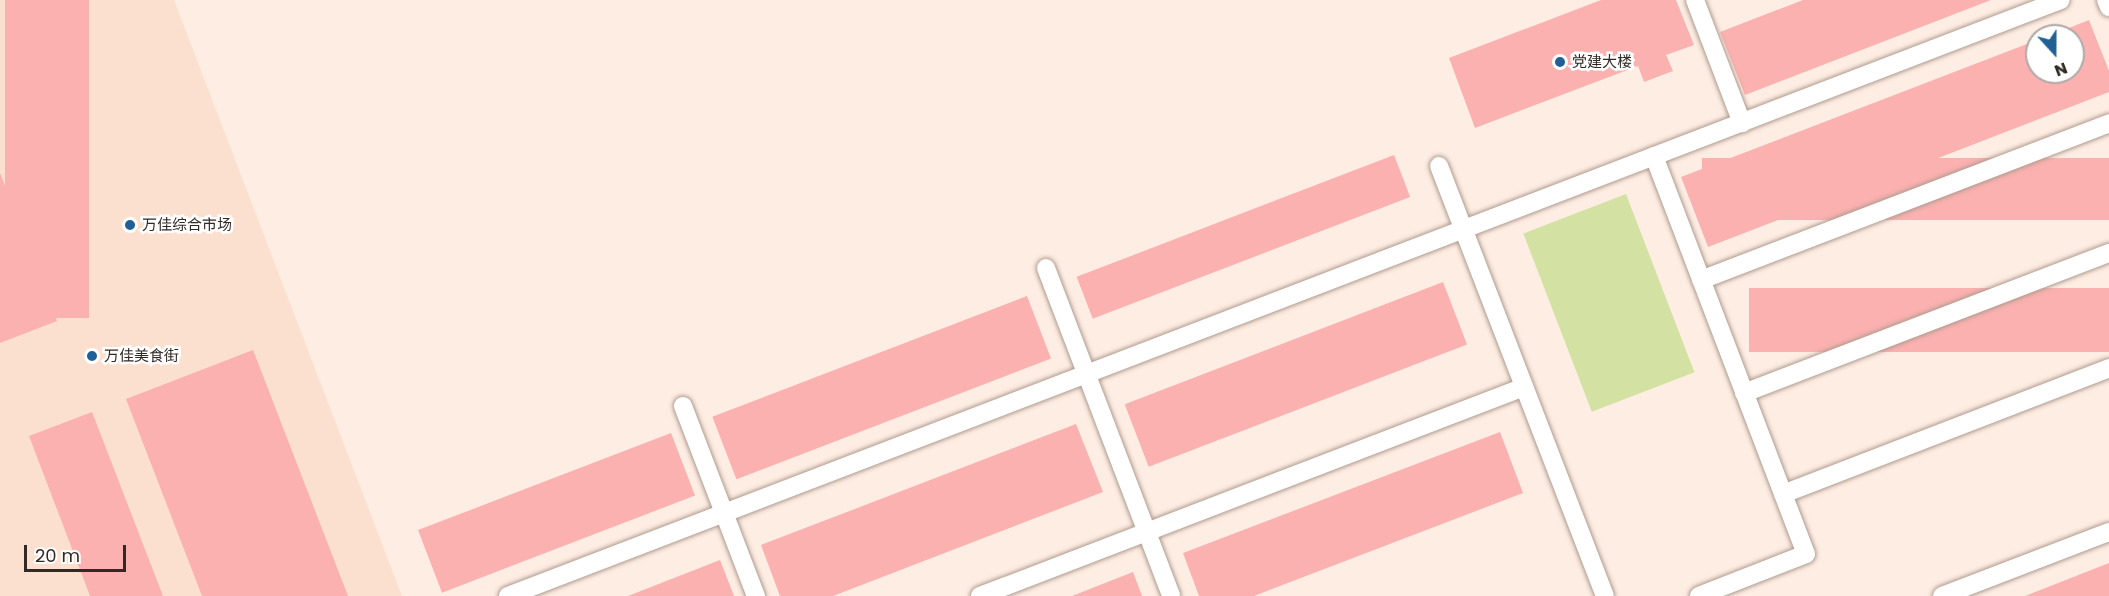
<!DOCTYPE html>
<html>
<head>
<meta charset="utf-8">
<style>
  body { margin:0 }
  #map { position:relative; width:2109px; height:596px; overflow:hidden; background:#feede3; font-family:Poppins,"Noto Sans SC",sans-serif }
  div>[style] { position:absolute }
  .built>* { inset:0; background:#fce0cf }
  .green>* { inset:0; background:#d3e2a3; transform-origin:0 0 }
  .building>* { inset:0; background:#fbb1b0; transform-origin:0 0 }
  .roads { filter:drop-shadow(0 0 2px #af9b8f) drop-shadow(0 0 2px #af9b8f) }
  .service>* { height:18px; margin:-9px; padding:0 9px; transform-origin:9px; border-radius:9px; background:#fff }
  .dots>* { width:16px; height:16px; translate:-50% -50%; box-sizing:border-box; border:3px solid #fff; border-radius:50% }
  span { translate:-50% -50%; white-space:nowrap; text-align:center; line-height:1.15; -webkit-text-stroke:5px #fff; paint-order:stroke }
  .poi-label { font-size:15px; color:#312924 }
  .left { translate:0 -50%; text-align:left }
  .north { position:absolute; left:2025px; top:24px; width:60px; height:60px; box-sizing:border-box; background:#fff; border:2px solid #ada9a7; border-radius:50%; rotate:159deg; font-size:16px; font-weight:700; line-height:24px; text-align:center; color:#312924 }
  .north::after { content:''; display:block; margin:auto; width:21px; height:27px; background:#206096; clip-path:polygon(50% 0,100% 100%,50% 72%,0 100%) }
  .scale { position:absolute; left:24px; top:545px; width:102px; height:27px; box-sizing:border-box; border:3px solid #312924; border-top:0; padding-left:8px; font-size:18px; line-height:21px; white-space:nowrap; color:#312924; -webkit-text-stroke:4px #fff; paint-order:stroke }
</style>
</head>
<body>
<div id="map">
  <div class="built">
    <i style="clip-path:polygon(0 0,174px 0,402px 596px,0 596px)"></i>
  </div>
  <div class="green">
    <i style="left:1626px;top:194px;width:191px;height:110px;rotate:69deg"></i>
  </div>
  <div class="building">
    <i style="left:5px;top:0;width:84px;height:318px"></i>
    <i style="clip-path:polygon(1601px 0,1676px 0,1694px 45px,1666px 55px,1673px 71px,1644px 82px,1638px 66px,1475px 128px,1449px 58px)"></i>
    <i style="clip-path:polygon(1803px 0,1991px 0,1745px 95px,1720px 32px)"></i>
    <i style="clip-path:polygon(2089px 20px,2109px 71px,2109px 92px,1708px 247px,1681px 177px,2037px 40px,2037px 72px,2073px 72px,2073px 36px,2049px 36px)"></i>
    <i style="left:1394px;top:155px;width:45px;height:340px;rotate:69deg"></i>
    <i style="left:2109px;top:158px;width:62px;height:407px;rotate:90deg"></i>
    <i style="clip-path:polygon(0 173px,57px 321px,0 343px)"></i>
    <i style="left:1443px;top:282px;width:67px;height:341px;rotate:69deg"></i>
    <i style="left:2109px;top:288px;width:64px;height:360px;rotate:90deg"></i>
    <i style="left:1027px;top:296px;width:67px;height:337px;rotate:69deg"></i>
    <i style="clip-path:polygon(253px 350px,348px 596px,202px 596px,126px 399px)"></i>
    <i style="clip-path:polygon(92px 412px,163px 596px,90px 596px,29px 436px)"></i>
    <i style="clip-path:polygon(1076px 424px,1103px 492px,833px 596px,780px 596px,761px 545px)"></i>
    <i style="clip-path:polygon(1500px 432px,1523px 493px,1254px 596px,1199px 596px,1183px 553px)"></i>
    <i style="left:671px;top:433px;width:67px;height:271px;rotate:69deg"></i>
    <i style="clip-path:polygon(720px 560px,734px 596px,628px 596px)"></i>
    <i style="clip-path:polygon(2109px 563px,2109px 596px,2025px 596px)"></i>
    <i style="clip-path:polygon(1133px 572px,1142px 596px,1072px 596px)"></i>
  </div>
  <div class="roads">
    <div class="service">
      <i style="left:1695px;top:0;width:132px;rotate:69.1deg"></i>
      <i style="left:2106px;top:0;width:8px;rotate:67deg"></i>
      <i style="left:1654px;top:156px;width:426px;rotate:69.1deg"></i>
      <i style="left:1806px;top:554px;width:115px;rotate:158.6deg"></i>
      <i style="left:1439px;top:166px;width:461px;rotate:68.9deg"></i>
      <i style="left:1046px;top:268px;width:351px;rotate:69.1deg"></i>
      <i style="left:1701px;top:280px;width:437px;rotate:-21deg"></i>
      <i style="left:1744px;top:393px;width:391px;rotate:-21deg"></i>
      <i style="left:683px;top:406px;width:204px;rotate:69deg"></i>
      <i style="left:1783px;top:494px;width:350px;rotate:-21.1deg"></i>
      <i style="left:508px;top:596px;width:1663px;rotate:-21deg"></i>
      <i style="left:980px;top:596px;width:583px;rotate:-21.02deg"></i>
      <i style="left:1942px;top:596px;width:179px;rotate:-21deg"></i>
    </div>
  </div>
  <div class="dots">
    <i style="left:1560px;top:62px;background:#206096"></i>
    <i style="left:130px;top:225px;background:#206096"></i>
    <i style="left:92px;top:356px;background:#206096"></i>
  </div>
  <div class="poi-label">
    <span class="left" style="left:1572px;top:62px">党建大楼</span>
    <span class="left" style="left:142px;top:225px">万佳综合市场</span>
    <span class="left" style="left:104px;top:356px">万佳美食街</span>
  </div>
  <div class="north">N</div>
  <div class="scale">20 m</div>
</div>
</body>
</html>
